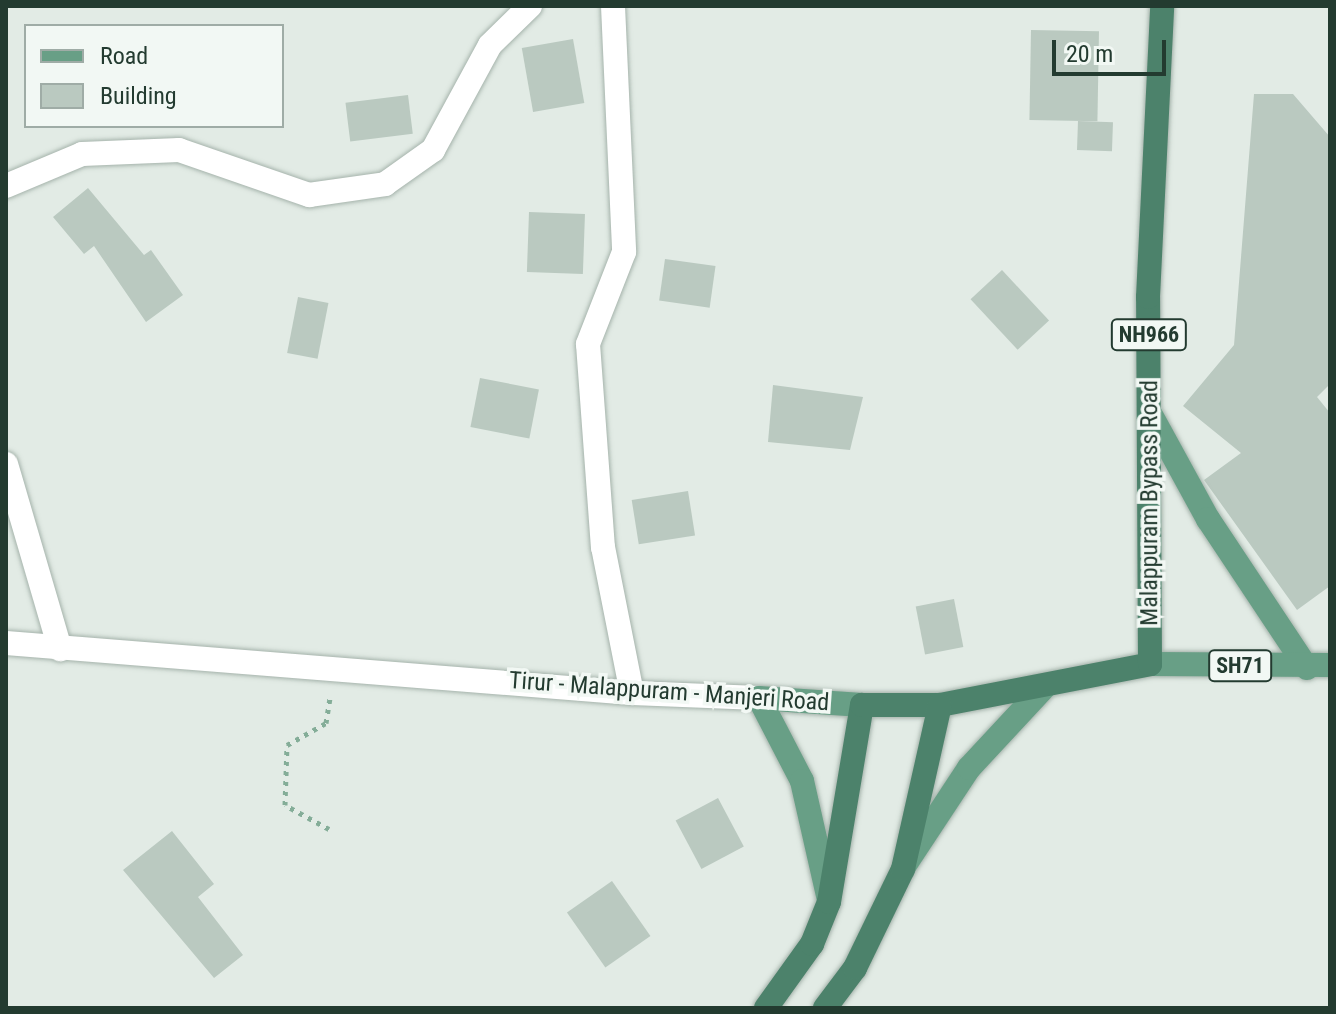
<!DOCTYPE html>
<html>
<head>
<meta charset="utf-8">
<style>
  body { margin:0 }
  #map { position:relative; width:1336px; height:1014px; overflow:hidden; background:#e2ebe5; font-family:"Roboto Condensed",sans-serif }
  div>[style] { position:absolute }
  .building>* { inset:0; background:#bac9c0; transform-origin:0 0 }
  .path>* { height:5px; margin-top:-2.5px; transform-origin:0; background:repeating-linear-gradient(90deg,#84ad98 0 4px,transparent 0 10px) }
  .roads { filter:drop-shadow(0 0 2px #a5b3ab) drop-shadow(0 0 2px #a5b3ab) }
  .minor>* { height:24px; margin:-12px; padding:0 12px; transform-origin:12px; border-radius:12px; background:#fff }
  .tertiary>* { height:24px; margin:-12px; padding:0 12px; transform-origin:12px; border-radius:12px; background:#fff }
  .secondary>* { height:24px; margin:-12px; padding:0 12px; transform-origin:12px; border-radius:12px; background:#fff }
  .primary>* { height:24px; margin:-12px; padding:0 12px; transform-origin:12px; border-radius:12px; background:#689f86 }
  .trunk>* { height:24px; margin:-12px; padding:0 12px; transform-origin:12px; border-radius:12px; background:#4c826b }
  span { translate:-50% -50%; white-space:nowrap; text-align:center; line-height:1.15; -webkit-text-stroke:7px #f2f8f4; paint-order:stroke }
  .shield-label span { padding:2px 6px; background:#f2f8f4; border:2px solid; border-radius:6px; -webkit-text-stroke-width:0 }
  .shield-label { font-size:22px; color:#233b30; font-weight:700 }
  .street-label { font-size:24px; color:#233b30 }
  .frame { position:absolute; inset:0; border:8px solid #233b30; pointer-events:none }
  .legend { position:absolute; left:24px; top:24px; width:260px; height:104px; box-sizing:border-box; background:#f2f8f4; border:2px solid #9faca6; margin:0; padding:10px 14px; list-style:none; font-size:24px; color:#233b30 }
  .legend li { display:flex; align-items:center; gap:16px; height:40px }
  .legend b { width:40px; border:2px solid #9faca6 }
  .scale { position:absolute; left:1052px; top:40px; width:114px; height:36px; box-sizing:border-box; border:4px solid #233b30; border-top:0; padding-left:10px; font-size:24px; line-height:28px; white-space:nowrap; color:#233b30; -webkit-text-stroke:6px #f2f8f4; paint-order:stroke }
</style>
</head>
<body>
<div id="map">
  <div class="building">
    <i style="left:1031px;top:30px;width:68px;height:90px;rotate:1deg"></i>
    <i style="left:573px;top:39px;width:65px;height:52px;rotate:80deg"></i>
    <i style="clip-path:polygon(1254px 94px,1293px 94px,1330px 137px,1330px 384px,1317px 397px,1330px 413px,1330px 586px,1297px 610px,1204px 480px,1241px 453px,1183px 406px,1234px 345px)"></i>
    <i style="left:408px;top:95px;width:39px;height:63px;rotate:83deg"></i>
    <i style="left:1078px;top:121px;width:35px;height:29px;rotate:2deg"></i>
    <i style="clip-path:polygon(88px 188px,144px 255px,151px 250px,183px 295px,146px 322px,94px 246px,84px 254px,53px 217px)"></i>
    <i style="left:529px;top:212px;width:56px;height:60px;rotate:2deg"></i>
    <i style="left:665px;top:259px;width:51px;height:42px;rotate:8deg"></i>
    <i style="left:1002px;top:270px;width:69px;height:43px;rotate:47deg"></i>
    <i style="left:298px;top:297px;width:31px;height:57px;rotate:11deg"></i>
    <i style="left:480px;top:378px;width:60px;height:50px;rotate:11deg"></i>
    <i style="clip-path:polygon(773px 385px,863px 397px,850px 450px,768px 442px)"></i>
    <i style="left:688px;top:491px;width:45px;height:57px;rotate:81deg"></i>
    <i style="left:954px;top:599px;width:49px;height:39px;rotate:79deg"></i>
    <i style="left:718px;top:798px;width:55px;height:48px;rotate:62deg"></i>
    <i style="clip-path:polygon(172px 831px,214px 884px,198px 897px,243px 955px,214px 978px,123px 870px)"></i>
    <i style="left:612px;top:881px;width:67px;height:55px;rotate:55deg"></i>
  </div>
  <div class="path">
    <i style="left:329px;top:829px;width:50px;rotate:-151.4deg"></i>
    <i style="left:285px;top:805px;width:60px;rotate:-88.1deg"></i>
    <i style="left:287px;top:745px;width:45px;rotate:-29.4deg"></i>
    <i style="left:326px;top:723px;width:25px;rotate:-81deg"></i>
  </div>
  <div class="roads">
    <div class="minor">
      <i style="left:613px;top:6px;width:246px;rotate:87.4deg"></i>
      <i style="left:624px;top:252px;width:99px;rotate:111.4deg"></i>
      <i style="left:588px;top:344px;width:204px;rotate:85.8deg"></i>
      <i style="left:603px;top:547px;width:149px;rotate:78.8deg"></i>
      <i style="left:6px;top:186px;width:82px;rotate:-22.8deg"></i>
      <i style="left:82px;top:154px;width:97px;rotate:-2.4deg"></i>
      <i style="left:179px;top:150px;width:138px;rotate:19.1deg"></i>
      <i style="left:309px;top:195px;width:77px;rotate:-8.2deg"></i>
      <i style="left:385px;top:184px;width:59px;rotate:-35.3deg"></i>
      <i style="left:433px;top:150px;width:119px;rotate:-61.5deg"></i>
      <i style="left:490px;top:45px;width:56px;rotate:-44.3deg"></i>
    </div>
    <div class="tertiary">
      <i style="left:6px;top:464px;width:193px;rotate:73.7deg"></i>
    </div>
    <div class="secondary">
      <i style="left:6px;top:643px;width:628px;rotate:4.57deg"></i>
      <i style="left:632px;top:693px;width:127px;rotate:2.3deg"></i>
    </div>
    <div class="primary">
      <i style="left:1151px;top:415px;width:119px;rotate:61.3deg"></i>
      <i style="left:1208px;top:519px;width:179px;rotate:56.4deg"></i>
      <i style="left:1150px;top:664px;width:180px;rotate:0.3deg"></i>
      <i style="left:759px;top:698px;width:93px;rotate:62.6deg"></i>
      <i style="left:802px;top:781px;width:122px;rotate:77.2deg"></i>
      <i style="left:759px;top:698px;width:103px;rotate:3.9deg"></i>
      <i style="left:905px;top:865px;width:116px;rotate:-56.6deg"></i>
      <i style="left:969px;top:768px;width:113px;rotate:-47.1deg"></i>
    </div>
    <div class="trunk">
      <i style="left:766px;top:1008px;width:79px;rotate:-54.3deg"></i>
      <i style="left:812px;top:944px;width:45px;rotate:-68deg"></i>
      <i style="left:829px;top:902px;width:200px;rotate:-80.5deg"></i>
      <i style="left:862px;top:705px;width:78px"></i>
      <i style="left:940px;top:705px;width:214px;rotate:-11deg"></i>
      <i style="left:1150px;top:664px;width:367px;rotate:-90.3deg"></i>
      <i style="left:1148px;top:297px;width:291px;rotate:-87.2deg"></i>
      <i style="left:825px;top:1008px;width:50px;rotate:-53.1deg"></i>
      <i style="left:855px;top:968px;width:110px;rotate:-64.1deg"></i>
      <i style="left:903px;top:869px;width:168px;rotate:-77.3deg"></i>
    </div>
  </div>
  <div class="shield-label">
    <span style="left:1149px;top:335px">NH966</span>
    <span style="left:1240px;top:666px">SH71</span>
  </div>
  <div class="street-label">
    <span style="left:1150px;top:503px;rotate:-90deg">Malappuram Bypass Road</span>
    <span style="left:669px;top:692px;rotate:4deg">Tirur - Malappuram - Manjeri Road</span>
  </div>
  <div class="frame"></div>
  <ul class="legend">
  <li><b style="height:10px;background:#689f86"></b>Road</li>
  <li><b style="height:22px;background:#bac9c0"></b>Building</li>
  </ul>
  <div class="scale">20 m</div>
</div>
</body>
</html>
